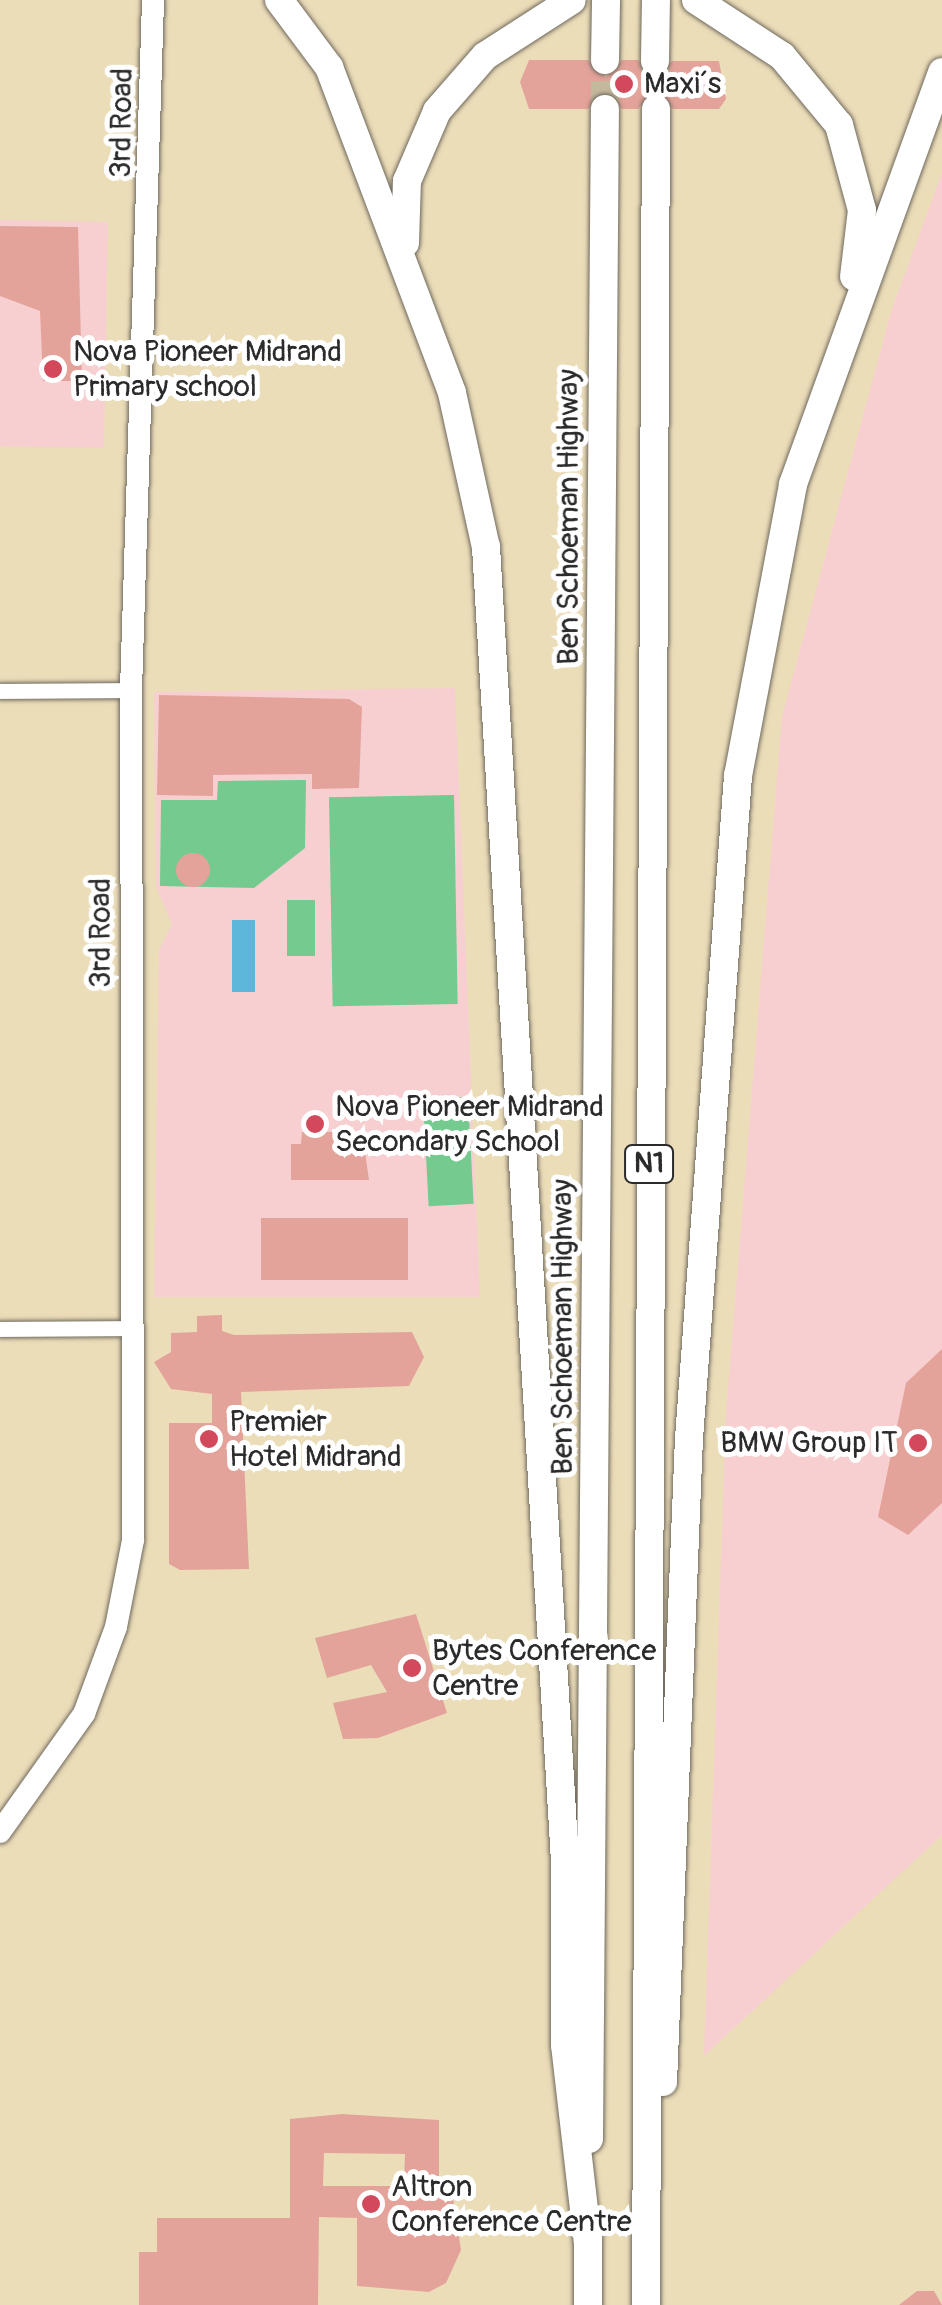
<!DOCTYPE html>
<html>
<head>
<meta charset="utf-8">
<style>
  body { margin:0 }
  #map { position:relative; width:942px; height:2305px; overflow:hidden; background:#ecddb9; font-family:Pangolin,sans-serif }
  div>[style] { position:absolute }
  .built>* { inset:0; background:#f7cfd0; transform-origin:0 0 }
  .green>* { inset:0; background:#74ca8f; transform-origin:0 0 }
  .water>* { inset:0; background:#5db7db; transform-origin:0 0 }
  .building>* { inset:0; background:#e3a39a; transform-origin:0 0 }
  .round { border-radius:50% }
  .highway-tunnel>* { height:28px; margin-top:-14px; transform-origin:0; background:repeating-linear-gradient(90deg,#c5b99d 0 28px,transparent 0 42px) }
  .roads { filter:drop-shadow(0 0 2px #6f695d) drop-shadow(0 0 2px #6f695d) }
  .street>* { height:15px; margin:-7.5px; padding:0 7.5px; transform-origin:7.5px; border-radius:7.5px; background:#fff }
  .secondary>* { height:22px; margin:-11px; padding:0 11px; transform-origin:11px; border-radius:11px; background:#fff }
  .highway>* { height:28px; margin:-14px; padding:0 14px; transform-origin:14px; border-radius:14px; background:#fff }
  .dots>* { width:28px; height:28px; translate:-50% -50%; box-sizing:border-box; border:5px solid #fff; border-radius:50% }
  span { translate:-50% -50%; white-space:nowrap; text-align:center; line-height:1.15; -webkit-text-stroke:10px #fff; paint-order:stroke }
  .shield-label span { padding:2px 8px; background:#fff; border:2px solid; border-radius:8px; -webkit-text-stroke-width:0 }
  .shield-label { font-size:28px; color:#2b2b2b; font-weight:700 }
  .poi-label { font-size:30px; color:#2b2b2b }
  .left { translate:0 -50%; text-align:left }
  .right { translate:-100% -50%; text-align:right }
  .street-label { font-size:30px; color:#2b2b2b }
</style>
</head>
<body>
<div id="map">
  <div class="built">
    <i style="clip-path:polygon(942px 173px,942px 1835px,704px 2056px,726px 1415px,782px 717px,891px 312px)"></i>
    <i style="left:108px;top:222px;width:226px;height:108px;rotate:91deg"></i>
    <i style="clip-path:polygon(455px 688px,480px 1297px,154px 1297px,159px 950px,172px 924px,156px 887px,154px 692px)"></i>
  </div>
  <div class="green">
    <i style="clip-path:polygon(306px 780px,305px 848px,254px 888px,160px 886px,161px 800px,217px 800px,218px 781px)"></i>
    <i style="left:454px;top:795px;width:209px;height:125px;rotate:89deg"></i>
    <i style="left:315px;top:900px;width:56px;height:28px;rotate:90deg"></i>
    <i style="left:468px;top:1097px;width:107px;height:45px;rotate:87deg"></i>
  </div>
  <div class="water">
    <i style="left:232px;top:920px;width:23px;height:72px"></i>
  </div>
  <div class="building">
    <i style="clip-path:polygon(529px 60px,588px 60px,606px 77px,622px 60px,638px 60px,656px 78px,672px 61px,719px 61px,726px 99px,719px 109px,673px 109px,655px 92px,638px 109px,622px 109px,604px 92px,588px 109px,529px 109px,520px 82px)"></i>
    <i style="clip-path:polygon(0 226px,78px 227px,82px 381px,43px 381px,40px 311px,0 296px)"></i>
    <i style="clip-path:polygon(159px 695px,349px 699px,362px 707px,359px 788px,312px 789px,312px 774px,213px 775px,213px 796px,157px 795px)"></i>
    <i class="round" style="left:176px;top:853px;width:34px;height:34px"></i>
    <i style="clip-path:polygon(302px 1132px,362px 1132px,369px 1180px,291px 1180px,291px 1144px,301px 1144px)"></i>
    <i style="left:408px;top:1218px;width:62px;height:147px;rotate:90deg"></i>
    <i style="clip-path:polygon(222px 1315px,222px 1331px,234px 1335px,412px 1332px,424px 1357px,409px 1386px,241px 1392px,249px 1569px,180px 1570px,169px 1564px,169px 1423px,212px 1423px,212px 1394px,171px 1389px,154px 1362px,171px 1352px,171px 1333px,197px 1332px,197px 1316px)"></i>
    <i style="clip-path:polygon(942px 1349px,942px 1503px,908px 1535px,878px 1517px,906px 1383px)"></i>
    <i style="clip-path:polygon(416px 1614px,447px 1713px,378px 1738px,343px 1739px,333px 1703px,387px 1692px,371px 1665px,327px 1678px,315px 1638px)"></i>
    <i style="clip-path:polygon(evenodd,342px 2114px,439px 2120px,439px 2184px,453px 2198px,461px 2250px,446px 2283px,429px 2292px,357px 2286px,357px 2218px,319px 2217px,318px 2305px,139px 2305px,139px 2252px,157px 2252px,157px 2218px,290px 2218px,290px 2119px,342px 2114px,324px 2153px,405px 2154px,404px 2186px,323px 2186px,324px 2153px)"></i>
    <i style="clip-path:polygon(917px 2291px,934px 2291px,942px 2305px,899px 2305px)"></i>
  </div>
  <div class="highway-tunnel">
    <i style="left:655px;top:61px;width:48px;rotate:88.8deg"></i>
    <i style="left:605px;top:109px;width:49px;rotate:-90deg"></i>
  </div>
  <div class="roads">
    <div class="street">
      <i style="left:0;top:691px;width:131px;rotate:-0.4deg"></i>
      <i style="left:0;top:1329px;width:135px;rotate:-0.4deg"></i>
    </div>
    <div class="secondary">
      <i style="left:0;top:1832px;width:145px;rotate:-54.6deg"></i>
      <i style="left:84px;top:1714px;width:93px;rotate:-69.8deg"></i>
      <i style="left:116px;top:1627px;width:89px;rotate:-78.9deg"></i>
      <i style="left:133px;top:1540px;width:850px;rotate:-90.13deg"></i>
      <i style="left:131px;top:690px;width:690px;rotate:-88.17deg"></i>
    </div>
    <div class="highway">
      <i style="left:279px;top:0;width:84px;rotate:53.3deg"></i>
      <i style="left:329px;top:67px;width:348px;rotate:69.3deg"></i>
      <i style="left:452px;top:393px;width:158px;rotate:77.6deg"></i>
      <i style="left:486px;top:547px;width:1316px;rotate:86.56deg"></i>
      <i style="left:565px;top:1861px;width:184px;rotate:90deg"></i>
      <i style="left:565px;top:2045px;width:201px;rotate:83.4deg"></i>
      <i style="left:696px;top:0;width:103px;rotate:33.1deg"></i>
      <i style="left:782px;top:56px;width:89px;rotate:50.4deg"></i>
      <i style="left:839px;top:125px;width:88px;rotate:74.9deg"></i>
      <i style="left:862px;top:210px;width:67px;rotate:96.8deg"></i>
      <i style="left:605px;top:60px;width:60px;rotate:-89deg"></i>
      <i style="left:655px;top:61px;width:61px;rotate:-89.1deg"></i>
      <i style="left:405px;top:243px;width:62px;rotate:-88.2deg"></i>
      <i style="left:407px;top:181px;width:76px;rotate:-66.8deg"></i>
      <i style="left:437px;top:111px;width:73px;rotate:-48.9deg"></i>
      <i style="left:485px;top:56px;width:103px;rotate:-32.8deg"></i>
      <i style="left:663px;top:2082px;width:645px;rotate:-87.69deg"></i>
      <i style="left:689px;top:1438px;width:664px;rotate:-85.77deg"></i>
      <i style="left:738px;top:776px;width:297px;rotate:-79.3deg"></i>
      <i style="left:793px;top:484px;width:438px;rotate:-70.1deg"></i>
      <i style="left:589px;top:2139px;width:2030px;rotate:-89.55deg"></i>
      <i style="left:588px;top:2305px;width:78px;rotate:-90deg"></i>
      <i style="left:646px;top:2305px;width:2196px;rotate:-89.74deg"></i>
    </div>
  </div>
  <div class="dots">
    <i style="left:624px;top:84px;background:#d1495b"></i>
    <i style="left:53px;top:369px;background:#d1495b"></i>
    <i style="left:315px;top:1124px;background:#d1495b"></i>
    <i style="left:209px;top:1439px;background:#d1495b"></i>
    <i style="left:918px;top:1443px;background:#d1495b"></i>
    <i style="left:412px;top:1668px;background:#d1495b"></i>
    <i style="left:371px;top:2204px;background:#d1495b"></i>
  </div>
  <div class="shield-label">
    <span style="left:649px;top:1164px">N1</span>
  </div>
  <div class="poi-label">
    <span class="left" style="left:644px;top:84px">Maxi´s</span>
    <span class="left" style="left:73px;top:369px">Nova Pioneer Midrand<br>Primary school</span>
    <span class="left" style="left:335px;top:1124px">Nova Pioneer Midrand<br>Secondary School</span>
    <span class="left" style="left:229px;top:1439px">Premier<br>Hotel Midrand</span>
    <span class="right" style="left:898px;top:1443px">BMW Group IT</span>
    <span class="left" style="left:432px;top:1668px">Bytes Conference<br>Centre</span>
    <span class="left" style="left:391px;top:2204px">Altron<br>Conference Centre</span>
  </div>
  <div class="street-label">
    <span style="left:122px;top:123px;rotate:-89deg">3rd Road</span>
    <span style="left:569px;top:517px;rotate:-90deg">Ben Schoeman Highway</span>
    <span style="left:101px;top:933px;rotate:-90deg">3rd Road</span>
    <span style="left:563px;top:1327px;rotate:-90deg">Ben Schoeman Highway</span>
  </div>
</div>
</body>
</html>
